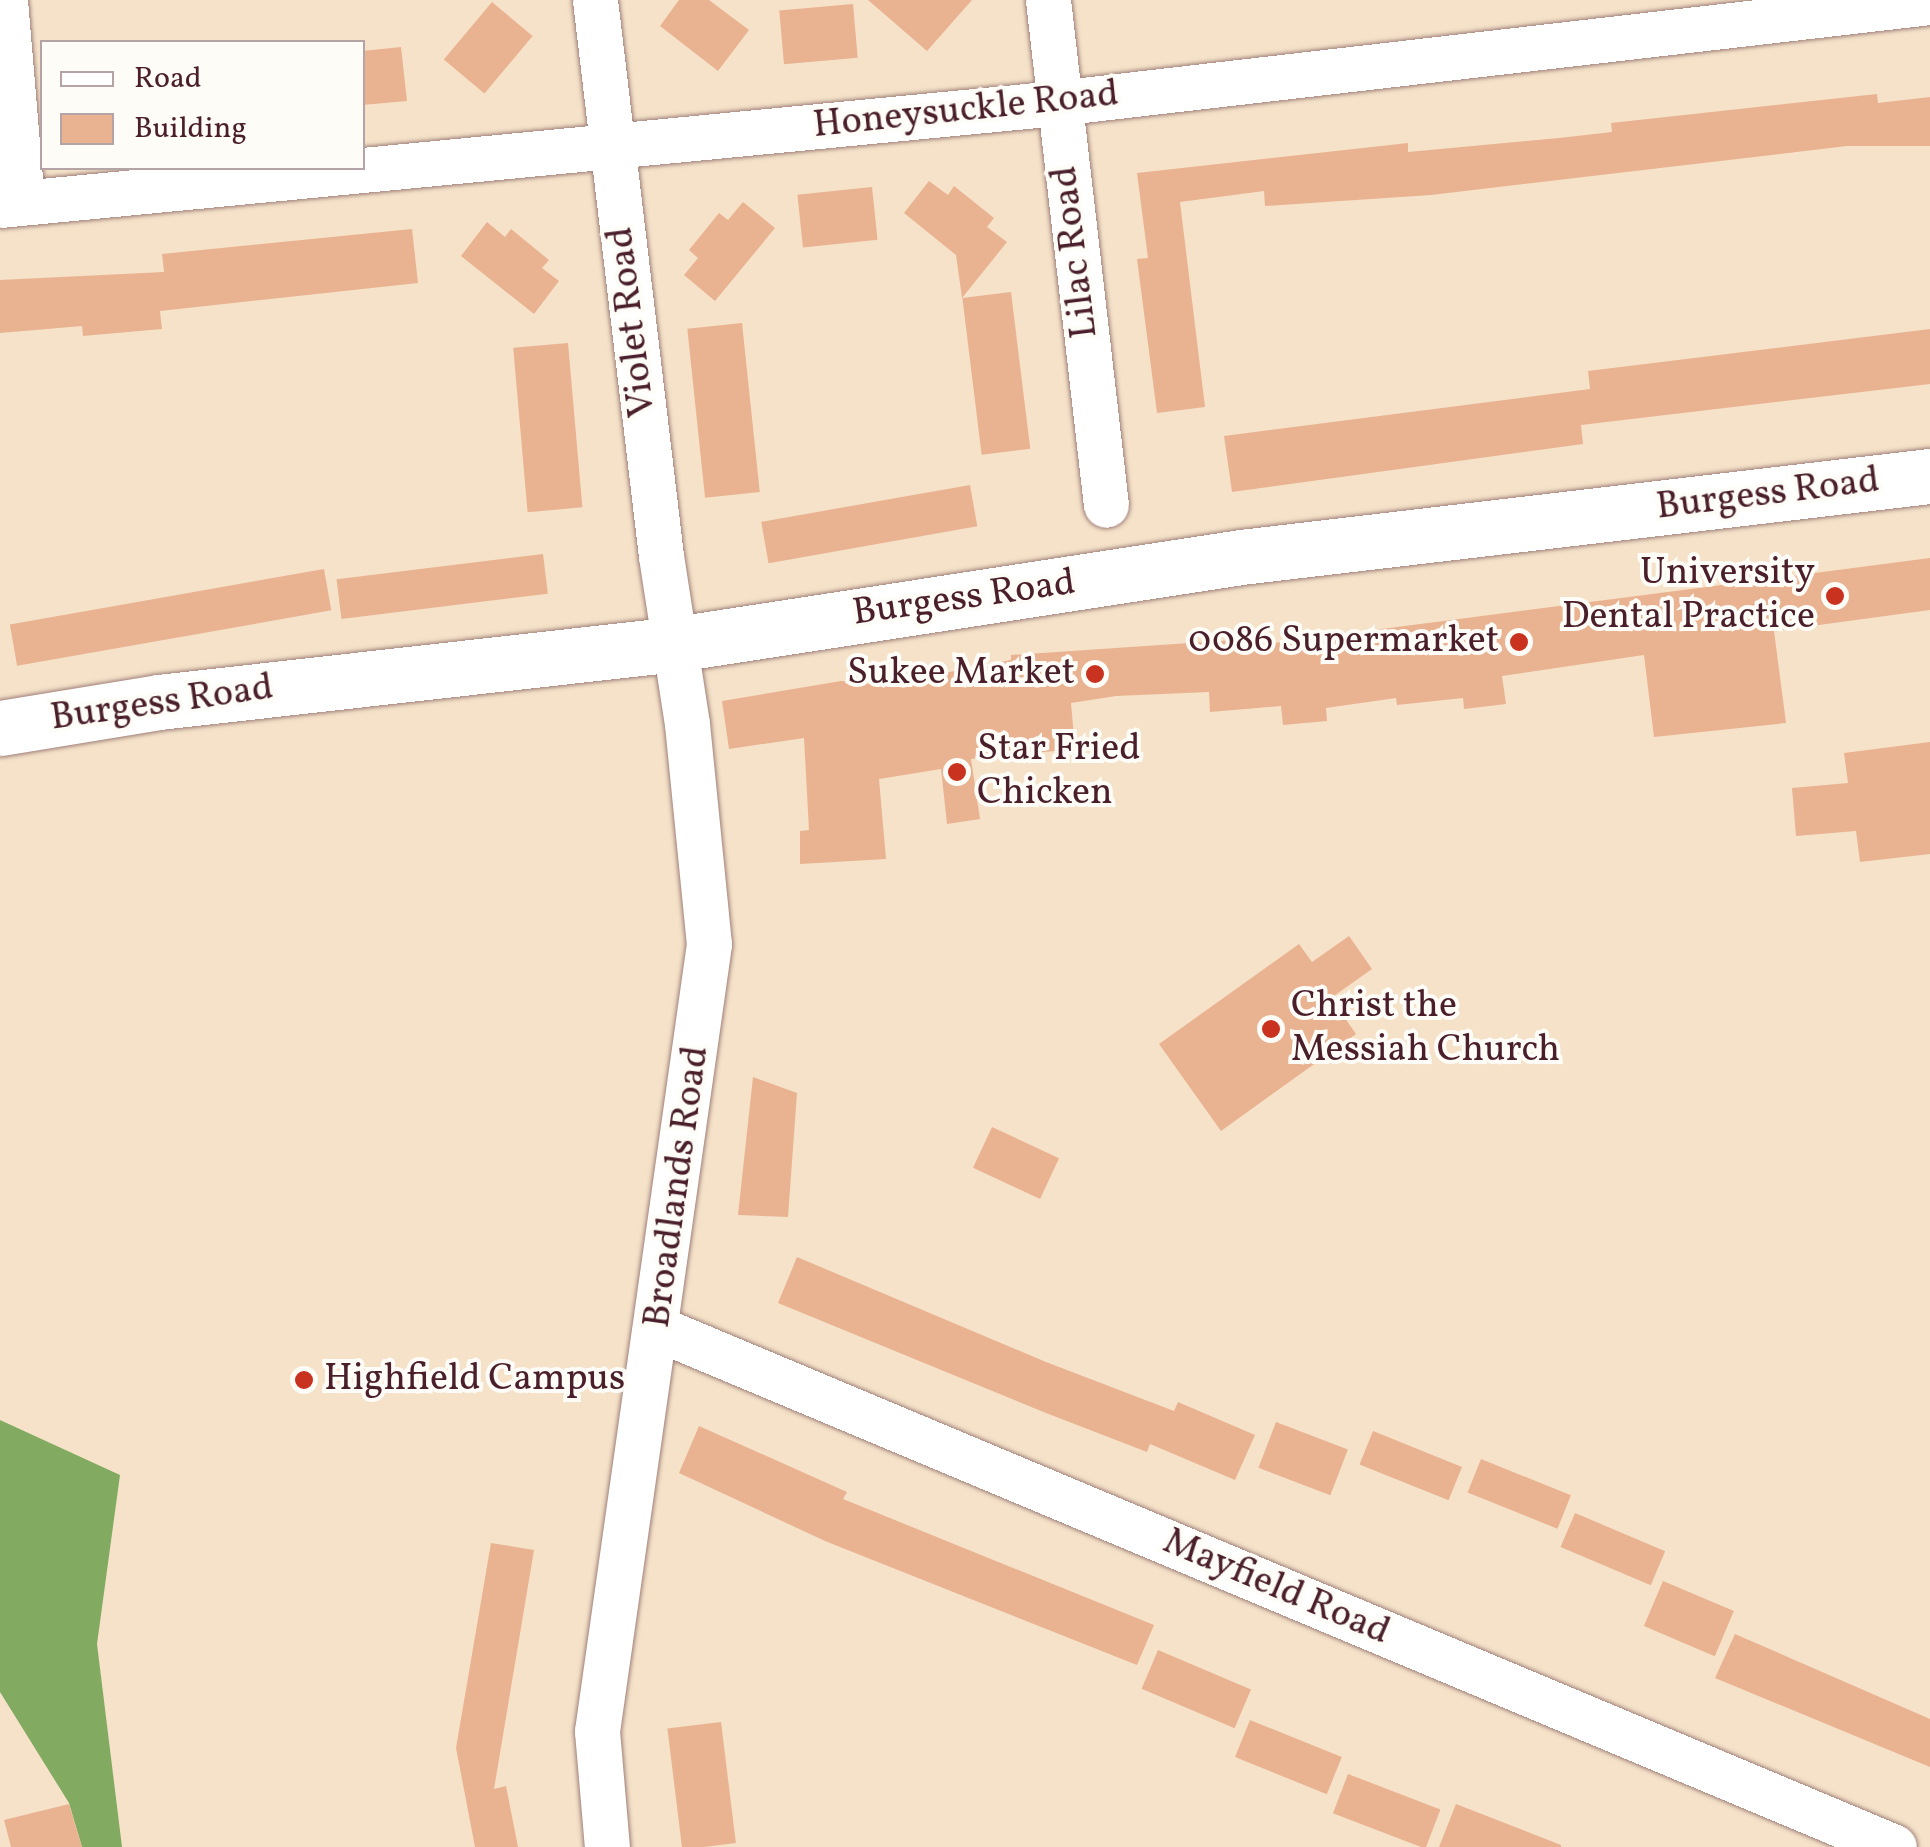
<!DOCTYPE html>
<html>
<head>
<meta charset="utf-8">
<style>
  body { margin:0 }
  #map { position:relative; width:1930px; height:1847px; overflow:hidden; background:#f5e2c9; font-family:Vollkorn,serif }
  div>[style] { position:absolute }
  .forest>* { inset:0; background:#83aa61 }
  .building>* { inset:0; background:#e9b391; transform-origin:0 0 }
  .roads { filter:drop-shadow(0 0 2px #a0807a) drop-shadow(0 0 2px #a0807a) }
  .minor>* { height:45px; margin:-22.5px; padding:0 22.5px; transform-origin:22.5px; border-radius:22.5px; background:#fff }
  .primary>* { height:55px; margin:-27.5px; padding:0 27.5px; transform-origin:27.5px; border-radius:27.5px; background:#fff }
  .dots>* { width:28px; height:28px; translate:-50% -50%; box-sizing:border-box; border:5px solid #fdfcf7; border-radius:50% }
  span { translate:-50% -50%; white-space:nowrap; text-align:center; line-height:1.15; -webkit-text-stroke:8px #fdfcf7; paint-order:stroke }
  .street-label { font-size:38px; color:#4a1f2b }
  .poi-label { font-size:38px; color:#4a1f2b }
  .right { translate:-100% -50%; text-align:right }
  .left { translate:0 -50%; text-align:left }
  .legend { position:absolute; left:40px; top:40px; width:325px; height:130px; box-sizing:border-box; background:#fdfcf7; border:2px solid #b5a4a5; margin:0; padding:12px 18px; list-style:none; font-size:30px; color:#4a1f2b }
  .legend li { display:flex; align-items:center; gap:20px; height:50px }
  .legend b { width:50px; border:2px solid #b5a4a5 }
</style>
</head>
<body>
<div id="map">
  <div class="forest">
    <i style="clip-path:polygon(0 1420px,120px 1475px,97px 1644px,122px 1847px,82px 1847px,69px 1803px,0 1692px)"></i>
  </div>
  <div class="building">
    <i style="clip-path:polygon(679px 0,709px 0,749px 30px,718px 71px,660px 26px)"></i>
    <i style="clip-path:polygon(868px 0,972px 0,927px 51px)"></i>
    <i style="left:492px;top:2px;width:53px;height:75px;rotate:40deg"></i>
    <i style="left:853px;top:4px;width:54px;height:74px;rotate:85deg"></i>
    <i style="clip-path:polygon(401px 47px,407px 101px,362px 105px,362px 51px)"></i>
    <i style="clip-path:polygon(1877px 94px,1878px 103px,1930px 97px,1930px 146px,1847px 146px,1431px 195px,1265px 206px,1264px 191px,1180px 202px,1205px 407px,1157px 413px,1137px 259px,1148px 258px,1137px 173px,1408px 143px,1408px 152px,1559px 138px,1612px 132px,1611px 123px)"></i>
    <i style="clip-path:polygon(929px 181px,948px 195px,954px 186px,994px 218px,987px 227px,1007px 242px,962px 298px,956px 255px,904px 213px)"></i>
    <i style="left:872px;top:187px;width:53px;height:75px;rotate:84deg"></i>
    <i style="clip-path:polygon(743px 202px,775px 228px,715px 301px,684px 275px,698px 258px,689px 250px,719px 213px,728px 220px)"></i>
    <i style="clip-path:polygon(487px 222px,505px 237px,511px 229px,549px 260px,542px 268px,559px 281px,534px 314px,461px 256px)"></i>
    <i style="clip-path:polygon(412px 229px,418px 283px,160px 311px,162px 329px,83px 336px,82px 326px,0 333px,0 280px,164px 272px,162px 254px)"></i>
    <i style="left:1011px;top:292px;width:158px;height:49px;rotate:83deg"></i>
    <i style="left:742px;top:323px;width:170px;height:55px;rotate:84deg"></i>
    <i style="clip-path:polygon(1930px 329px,1930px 384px,1581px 425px,1583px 444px,1232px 492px,1224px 436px,1590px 389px,1588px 371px)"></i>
    <i style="left:568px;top:343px;width:165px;height:55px;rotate:85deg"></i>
    <i style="left:970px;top:485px;width:42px;height:212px;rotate:80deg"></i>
    <i style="left:543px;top:554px;width:40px;height:208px;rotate:83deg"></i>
    <i style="clip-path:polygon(1930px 558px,1930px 610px,1774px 631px,1786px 723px,1654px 737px,1644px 655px,1502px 676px,1506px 704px,1464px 709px,1463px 698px,1397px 705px,1396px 698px,1326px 708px,1327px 721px,1283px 725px,1281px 706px,1210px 712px,1209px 692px,1116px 696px,1071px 703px,1075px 749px,971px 759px,980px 819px,947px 824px,941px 769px,879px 779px,886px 859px,800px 864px,800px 831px,809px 830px,804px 738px,729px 749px,722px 701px,841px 681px,883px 685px,1011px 660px,1011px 655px,1234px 640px,1235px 648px)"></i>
    <i style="left:324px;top:569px;width:42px;height:319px;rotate:80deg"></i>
    <i style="clip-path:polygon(1930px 742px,1930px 854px,1860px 862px,1856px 831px,1796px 836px,1792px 788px,1848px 783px,1844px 753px)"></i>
    <i style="clip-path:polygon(1349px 936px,1372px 969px,1331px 998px,1356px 1034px,1221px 1131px,1159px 1044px,1299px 944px,1312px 962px)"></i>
    <i style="clip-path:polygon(753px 1077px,797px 1093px,788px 1217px,738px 1215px)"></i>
    <i style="left:992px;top:1127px;width:74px;height:45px;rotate:25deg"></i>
    <i style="clip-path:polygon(797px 1257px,1046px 1362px,1174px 1411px,1178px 1402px,1255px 1435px,1235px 1480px,1150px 1444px,1147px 1452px,1046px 1413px,778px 1303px)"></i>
    <i style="left:1276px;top:1422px;width:77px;height:49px;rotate:21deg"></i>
    <i style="clip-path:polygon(699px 1426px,847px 1492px,843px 1499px,1154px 1625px,1137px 1665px,825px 1541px,679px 1473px)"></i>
    <i style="left:1373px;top:1431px;width:96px;height:36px;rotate:22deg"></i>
    <i style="left:1481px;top:1459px;width:97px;height:36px;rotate:22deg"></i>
    <i style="left:1575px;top:1513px;width:98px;height:37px;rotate:23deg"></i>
    <i style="clip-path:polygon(491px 1543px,534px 1550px,494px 1789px,506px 1786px,518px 1847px,475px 1847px,456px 1748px)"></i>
    <i style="left:1663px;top:1581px;width:77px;height:49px;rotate:23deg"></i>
    <i style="clip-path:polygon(1735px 1634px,1930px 1719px,1930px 1767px,1715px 1678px)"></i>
    <i style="left:1158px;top:1650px;width:101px;height:42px;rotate:23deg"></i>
    <i style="left:1250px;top:1720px;width:99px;height:40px;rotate:22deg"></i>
    <i style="left:721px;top:1722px;width:122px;height:54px;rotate:83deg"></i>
    <i style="left:1348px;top:1774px;width:99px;height:42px;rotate:21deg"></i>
    <i style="clip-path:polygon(69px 1804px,82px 1847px,11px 1847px,4px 1820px)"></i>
    <i style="clip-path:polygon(1456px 1804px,1561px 1845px,1561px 1847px,1439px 1847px)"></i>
  </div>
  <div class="roads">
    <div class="minor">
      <i style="left:5px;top:0;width:203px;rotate:85.2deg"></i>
      <i style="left:595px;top:0;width:560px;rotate:83.23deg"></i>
      <i style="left:661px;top:556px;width:170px;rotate:81.2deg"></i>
      <i style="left:687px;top:724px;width:221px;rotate:84.3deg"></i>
      <i style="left:709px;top:944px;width:795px;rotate:98.1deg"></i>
      <i style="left:597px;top:1731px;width:116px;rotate:85.1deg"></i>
      <i style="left:1048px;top:0;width:508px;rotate:83.45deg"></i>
      <i style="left:0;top:205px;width:1062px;rotate:-5.51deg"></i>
      <i style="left:1057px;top:103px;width:879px;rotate:-6.6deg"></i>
      <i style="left:659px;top:1329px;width:1339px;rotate:22.75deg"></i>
    </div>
    <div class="primary">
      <i style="left:0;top:728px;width:161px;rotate:-9.3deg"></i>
      <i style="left:159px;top:702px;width:520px;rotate:-6.4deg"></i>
      <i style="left:676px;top:644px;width:572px;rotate:-8.75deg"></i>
      <i style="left:1241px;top:557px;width:694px;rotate:-6.71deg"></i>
    </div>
  </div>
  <div class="dots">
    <i style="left:1835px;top:596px;background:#c8321e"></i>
    <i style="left:1519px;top:642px;background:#c8321e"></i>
    <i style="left:1095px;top:674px;background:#c8321e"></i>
    <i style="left:957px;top:772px;background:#c8321e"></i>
    <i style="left:1271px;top:1029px;background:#c8321e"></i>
    <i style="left:304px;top:1380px;background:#c8321e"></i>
  </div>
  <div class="street-label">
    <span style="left:966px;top:111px;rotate:-6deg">Honeysuckle Road</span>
    <span style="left:1076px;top:252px;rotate:-97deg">Lilac Road</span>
    <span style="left:633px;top:322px;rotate:-97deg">Violet Road</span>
    <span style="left:1768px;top:495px;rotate:-7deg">Burgess Road</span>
    <span style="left:964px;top:599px;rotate:-8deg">Burgess Road</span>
    <span style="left:162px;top:704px;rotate:-8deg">Burgess Road</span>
    <span style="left:678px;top:1187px;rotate:-82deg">Broadlands Road</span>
    <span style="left:1276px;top:1588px;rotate:23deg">Mayfield Road</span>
  </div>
  <div class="poi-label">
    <span class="right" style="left:1815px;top:596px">University<br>Dental Practice</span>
    <span class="right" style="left:1499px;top:642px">0086 Supermarket</span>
    <span class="right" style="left:1075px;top:674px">Sukee Market</span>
    <span class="left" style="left:977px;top:772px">Star Fried<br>Chicken</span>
    <span class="left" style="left:1291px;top:1029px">Christ the<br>Messiah Church</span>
    <span class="left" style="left:324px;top:1380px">Highfield Campus</span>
  </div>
  <ul class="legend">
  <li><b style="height:12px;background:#fff"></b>Road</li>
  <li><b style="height:28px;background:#e9b391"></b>Building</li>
  </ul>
</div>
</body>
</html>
